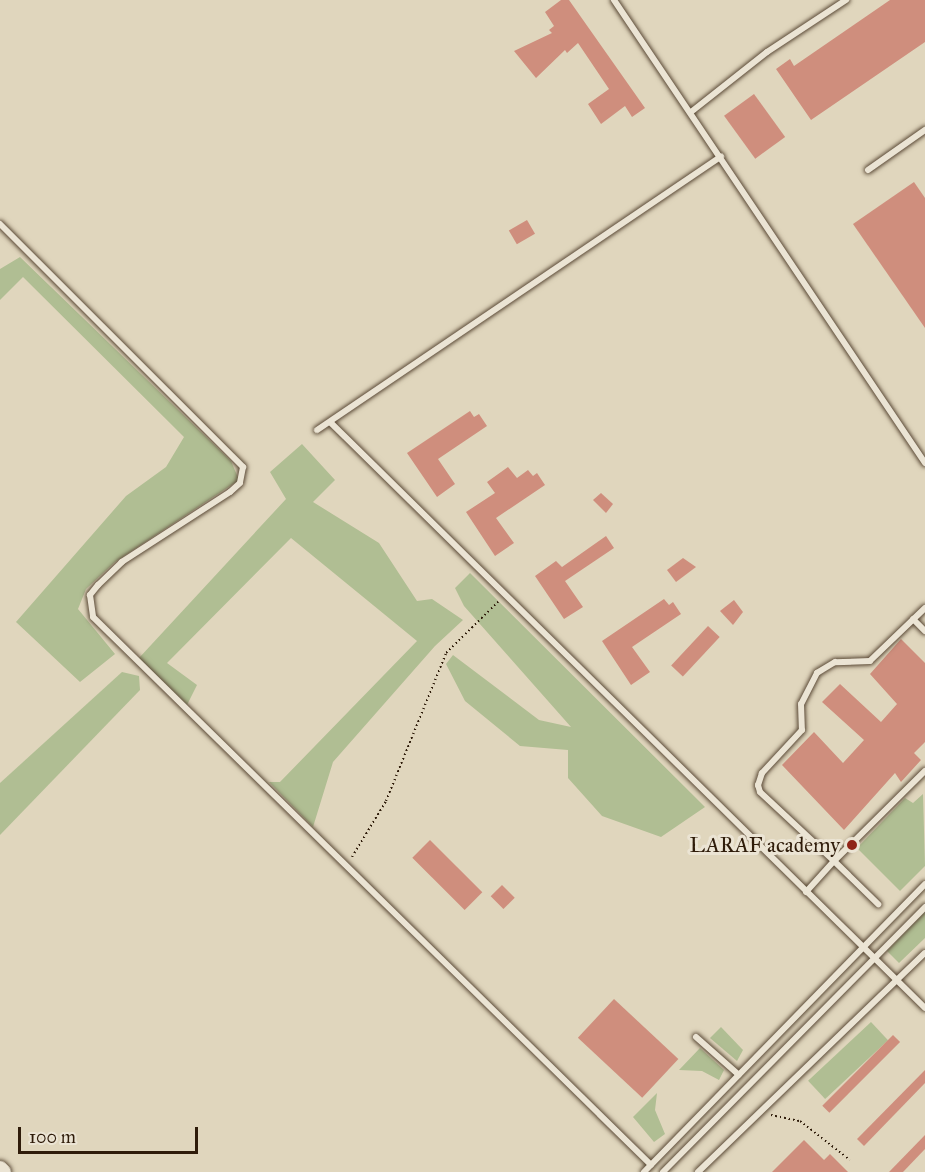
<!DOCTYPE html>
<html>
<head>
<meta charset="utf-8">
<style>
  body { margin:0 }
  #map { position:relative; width:925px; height:1172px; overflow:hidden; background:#e0d6bd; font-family:"IM FELL Great Primer",serif }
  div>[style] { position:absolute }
  .green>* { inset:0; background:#b0be93; transform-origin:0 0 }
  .building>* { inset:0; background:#cf8e7d; transform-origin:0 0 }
  .path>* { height:2px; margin-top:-1px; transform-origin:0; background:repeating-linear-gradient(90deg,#2f1c0a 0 1.5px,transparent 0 4.5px) }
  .roads { filter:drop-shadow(0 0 2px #5b4a37) drop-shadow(0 0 2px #5b4a37) }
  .lane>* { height:6px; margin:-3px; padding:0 3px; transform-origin:3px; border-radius:3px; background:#ebe4d4 }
  .secondary>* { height:16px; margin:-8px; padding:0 8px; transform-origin:8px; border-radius:8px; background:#ebe4d4 }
  .dots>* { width:16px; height:16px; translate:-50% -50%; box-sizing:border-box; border:3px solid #ebe4d4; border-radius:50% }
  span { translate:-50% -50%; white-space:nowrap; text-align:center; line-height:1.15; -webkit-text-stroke:6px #ebe4d4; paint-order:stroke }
  .poi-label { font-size:21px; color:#2f1c0a }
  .right { translate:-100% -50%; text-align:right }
  .scale { position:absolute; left:18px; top:1127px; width:180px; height:27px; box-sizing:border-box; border:3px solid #2f1c0a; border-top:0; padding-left:8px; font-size:18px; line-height:21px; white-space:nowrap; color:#2f1c0a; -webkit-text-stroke:4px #ebe4d4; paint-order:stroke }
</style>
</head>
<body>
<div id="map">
  <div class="green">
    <i style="clip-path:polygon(20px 257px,231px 461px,239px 480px,115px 562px,86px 589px,78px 609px,115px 654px,80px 682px,16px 622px,126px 496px,166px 467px,184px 437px,23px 277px,0 300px,0 269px)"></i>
    <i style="clip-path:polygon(302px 444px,335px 480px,313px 502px,379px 543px,417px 601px,432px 599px,463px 620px,435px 646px,333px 762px,313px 827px,269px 782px,280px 782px,417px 641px,291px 538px,167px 663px,197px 685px,187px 705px,139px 658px,286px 499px,270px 472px)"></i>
    <i style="clip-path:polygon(470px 573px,705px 807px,661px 837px,602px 816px,568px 778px,568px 750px,520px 746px,465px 701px,446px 664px,453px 655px,539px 720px,571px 727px,464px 606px,455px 588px)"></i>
    <i style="clip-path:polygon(122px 672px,139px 676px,140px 690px,0 835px,0 783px)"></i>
    <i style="clip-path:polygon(923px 794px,925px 866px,900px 891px,857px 848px,905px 798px,913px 803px)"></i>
    <i style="clip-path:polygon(925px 912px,925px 938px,899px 963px,887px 951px)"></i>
    <i style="left:871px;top:1022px;width:25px;height:86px;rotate:47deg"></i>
    <i style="clip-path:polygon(721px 1027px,743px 1050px,737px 1061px,710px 1038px)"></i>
    <i style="clip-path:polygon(700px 1048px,724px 1070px,719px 1080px,702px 1071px,679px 1070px)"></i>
    <i style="clip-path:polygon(657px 1093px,655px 1110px,665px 1134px,654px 1142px,633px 1117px)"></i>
  </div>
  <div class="building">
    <i style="clip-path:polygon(561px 0,569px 0,645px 108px,632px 117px,625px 106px,601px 124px,588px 104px,609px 89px,578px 43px,567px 53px,565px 50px,536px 78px,514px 51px,552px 33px,549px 30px,554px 26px,545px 12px)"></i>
    <i style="clip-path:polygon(890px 0,925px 0,925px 42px,811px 120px,776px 69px,790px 59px,794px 66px)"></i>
    <i style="left:754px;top:94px;width:53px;height:37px;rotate:54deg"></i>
    <i style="clip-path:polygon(914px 182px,925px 198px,925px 328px,853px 224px)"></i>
    <i style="left:527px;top:220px;width:16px;height:21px;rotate:60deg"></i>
    <i style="clip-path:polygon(470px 411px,474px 417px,479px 414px,487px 426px,438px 459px,455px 484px,437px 497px,407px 453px)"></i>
    <i style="clip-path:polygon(508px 467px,517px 478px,528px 470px,533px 476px,537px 473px,545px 485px,496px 518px,514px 543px,495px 556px,466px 512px,495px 493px,487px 482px)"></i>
    <i style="clip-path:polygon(601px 493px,613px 504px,606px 513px,593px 500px)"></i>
    <i style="clip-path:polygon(606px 536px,614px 548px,565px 581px,583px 607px,564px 619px,535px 576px,556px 561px,562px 567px)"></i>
    <i style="clip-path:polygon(683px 558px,696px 567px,676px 582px,667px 570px)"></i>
    <i style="clip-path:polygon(664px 599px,669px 605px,673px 602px,681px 614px,632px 647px,650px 672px,631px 685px,602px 641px)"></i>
    <i style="clip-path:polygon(734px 600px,743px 612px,733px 625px,720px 611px)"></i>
    <i style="left:708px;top:626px;width:16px;height:54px;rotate:43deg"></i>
    <i style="clip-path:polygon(901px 639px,925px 663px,925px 742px,914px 753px,921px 760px,901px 782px,895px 773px,844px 830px,782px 765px,814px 732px,843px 763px,864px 740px,822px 702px,840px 684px,881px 722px,897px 704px,870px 674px)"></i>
    <i style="left:430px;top:840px;width:74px;height:25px;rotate:45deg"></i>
    <i style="left:502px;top:885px;width:18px;height:16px;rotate:45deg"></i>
    <i style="left:614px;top:999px;width:88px;height:53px;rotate:43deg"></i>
    <i style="left:893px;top:1035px;width:10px;height:100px;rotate:45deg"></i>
    <i style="clip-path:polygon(925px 1070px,925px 1083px,864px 1146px,857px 1139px)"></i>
    <i style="clip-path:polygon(925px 1135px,925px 1149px,903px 1172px,889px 1172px)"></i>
    <i style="clip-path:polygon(804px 1140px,824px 1160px,830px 1154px,848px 1172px,772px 1172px)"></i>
  </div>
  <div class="path">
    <i style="left:352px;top:857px;width:66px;rotate:-58.7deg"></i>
    <i style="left:386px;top:801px;width:160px;rotate:-67.9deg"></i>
    <i style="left:446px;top:653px;width:74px;rotate:-44.5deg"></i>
    <i style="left:771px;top:1115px;width:30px;rotate:12deg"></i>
    <i style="left:800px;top:1121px;width:63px;rotate:38deg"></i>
  </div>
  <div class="roads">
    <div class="lane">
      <i style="left:614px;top:0;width:558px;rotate:56.11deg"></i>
      <i style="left:691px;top:112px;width:97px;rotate:-38.3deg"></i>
      <i style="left:767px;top:52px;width:95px;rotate:-33.4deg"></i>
      <i style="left:868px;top:170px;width:70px;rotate:-35.1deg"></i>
      <i style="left:0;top:224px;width:344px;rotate:45deg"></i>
      <i style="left:243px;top:467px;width:16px;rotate:101deg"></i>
      <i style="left:240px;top:483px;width:13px;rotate:138deg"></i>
      <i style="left:230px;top:492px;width:129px;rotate:147.1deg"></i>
      <i style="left:122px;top:562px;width:33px;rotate:136deg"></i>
      <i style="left:98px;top:585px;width:13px;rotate:129deg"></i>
      <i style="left:90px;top:595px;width:22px;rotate:82deg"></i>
      <i style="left:93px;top:617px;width:782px;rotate:44.48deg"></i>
      <i style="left:330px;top:422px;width:835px;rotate:44.56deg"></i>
      <i style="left:317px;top:430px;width:488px;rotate:-34.1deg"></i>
      <i style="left:925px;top:608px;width:76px;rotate:136.1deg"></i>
      <i style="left:870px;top:661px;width:35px;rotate:178deg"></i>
      <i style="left:835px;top:662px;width:21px;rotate:149deg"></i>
      <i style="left:817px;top:673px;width:35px;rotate:117deg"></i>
      <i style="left:801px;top:704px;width:26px;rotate:88deg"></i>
      <i style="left:802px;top:730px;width:59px;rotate:132.9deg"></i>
      <i style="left:762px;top:773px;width:13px;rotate:108deg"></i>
      <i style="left:758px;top:785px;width:7px;rotate:74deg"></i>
      <i style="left:760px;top:792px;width:101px;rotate:43deg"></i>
      <i style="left:834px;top:861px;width:128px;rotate:-44.7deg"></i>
      <i style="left:913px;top:619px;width:17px;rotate:45deg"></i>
      <i style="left:806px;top:892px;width:42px;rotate:-47.9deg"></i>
      <i style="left:834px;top:861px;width:62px;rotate:44.3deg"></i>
      <i style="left:696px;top:1037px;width:57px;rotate:41.5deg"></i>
      <i style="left:644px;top:1172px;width:402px;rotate:-45.7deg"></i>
      <i style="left:663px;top:1172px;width:373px;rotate:-45.3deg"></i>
      <i style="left:698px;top:1172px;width:315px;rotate:-44deg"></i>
    </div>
    <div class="secondary">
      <i style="left:0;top:1169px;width:4px;rotate:45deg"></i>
    </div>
  </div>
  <div class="dots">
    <i style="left:852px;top:845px;background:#8f2418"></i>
  </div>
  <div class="poi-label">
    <span class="right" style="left:840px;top:845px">LARAF academy</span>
  </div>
  <div class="scale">100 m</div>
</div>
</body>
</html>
